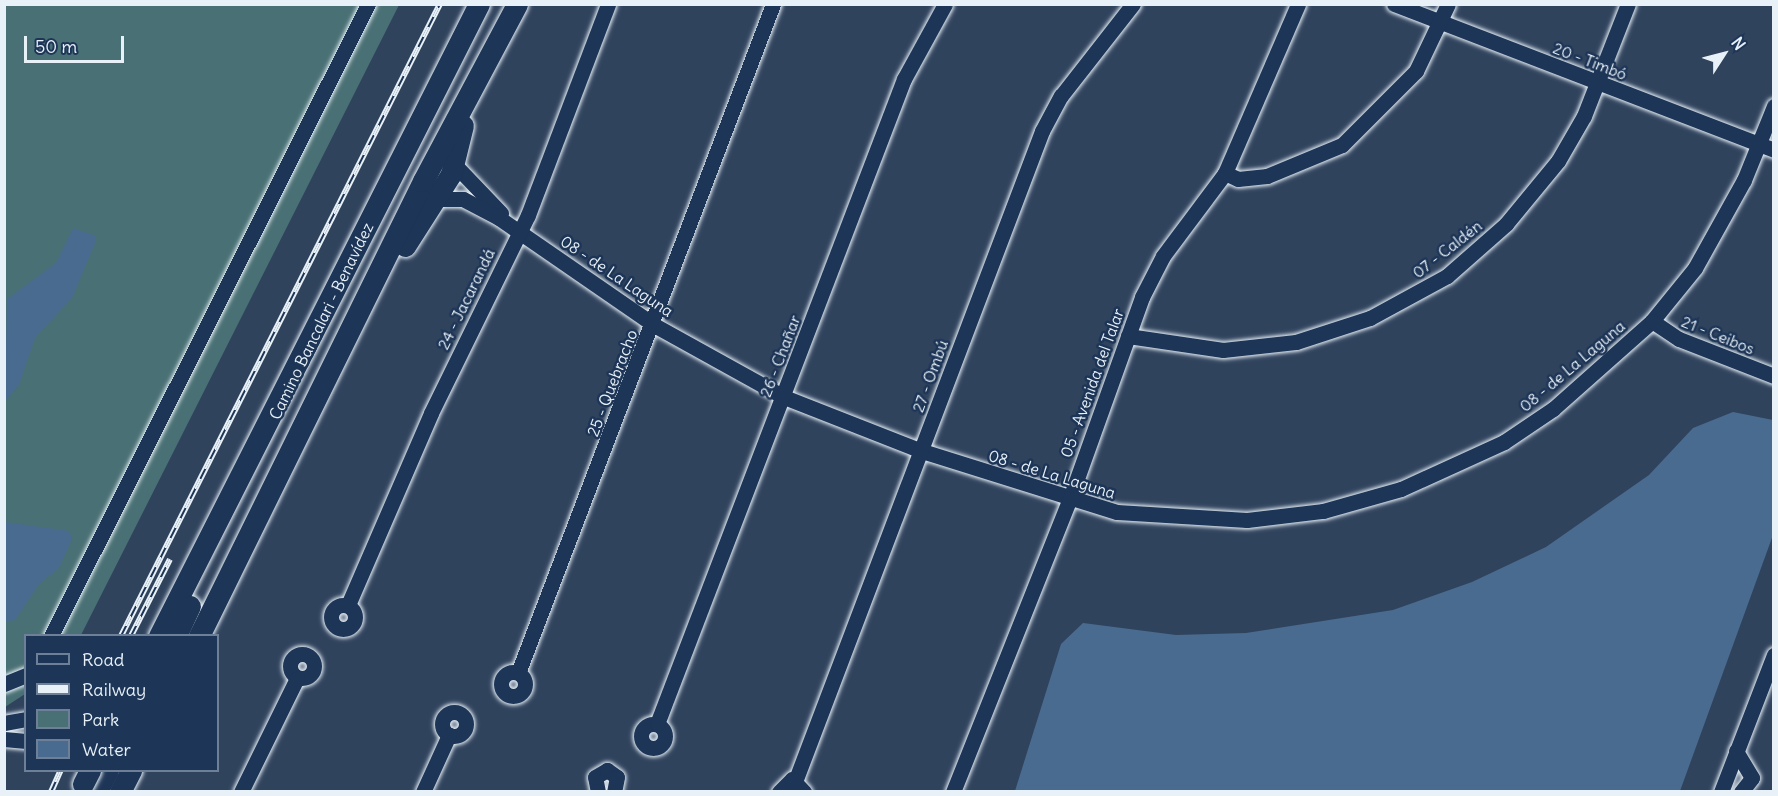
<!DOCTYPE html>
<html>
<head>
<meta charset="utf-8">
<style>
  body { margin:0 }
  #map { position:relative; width:1778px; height:796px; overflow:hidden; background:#30435d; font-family:Delius,sans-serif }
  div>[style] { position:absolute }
  .green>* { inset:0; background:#497074 }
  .water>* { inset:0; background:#4a6b90 }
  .roads { filter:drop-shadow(0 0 2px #e8f1f8) drop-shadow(0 0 2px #e8f1f8) }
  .street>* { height:15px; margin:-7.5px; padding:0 7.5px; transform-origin:7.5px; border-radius:7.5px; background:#1d3557 }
  .street>.ring { margin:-7.5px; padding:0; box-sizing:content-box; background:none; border:15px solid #1d3557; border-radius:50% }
  .secondary>* { height:21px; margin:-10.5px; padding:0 10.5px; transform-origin:10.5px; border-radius:10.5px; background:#1d3557 }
  .rail>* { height:6px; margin-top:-3px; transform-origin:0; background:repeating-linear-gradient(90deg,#1d3557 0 11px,#e8f1f8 0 22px); box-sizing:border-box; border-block:2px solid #e8f1f8 }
  .bridges { filter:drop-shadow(0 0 2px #e8f1f8) drop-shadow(0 0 2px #e8f1f8) }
  .secondary-bridge>* { height:21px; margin:-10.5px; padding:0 10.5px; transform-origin:10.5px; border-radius:10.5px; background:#1d3557 }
  span { translate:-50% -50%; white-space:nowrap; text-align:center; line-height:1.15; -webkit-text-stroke:5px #1d3557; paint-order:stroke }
  .street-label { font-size:16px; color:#e8f1f8 }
  .frame { position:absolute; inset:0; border:6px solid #e8f1f8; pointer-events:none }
  .legend { position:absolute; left:24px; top:634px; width:195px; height:138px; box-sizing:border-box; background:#1d3557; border:2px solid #6e8097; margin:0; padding:8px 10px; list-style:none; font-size:18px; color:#e8f1f8 }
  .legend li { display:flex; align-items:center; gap:12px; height:30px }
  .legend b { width:30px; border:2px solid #6e8097 }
  .north { position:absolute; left:1694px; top:24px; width:60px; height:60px; -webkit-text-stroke:4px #1d3557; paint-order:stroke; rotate:54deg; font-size:16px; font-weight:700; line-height:24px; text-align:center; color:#e8f1f8 }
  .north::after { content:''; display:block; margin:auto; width:21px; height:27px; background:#e8f1f8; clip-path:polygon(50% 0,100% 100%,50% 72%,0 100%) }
  .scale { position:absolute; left:24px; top:36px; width:100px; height:27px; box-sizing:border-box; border:3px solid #e8f1f8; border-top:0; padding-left:8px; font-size:18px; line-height:21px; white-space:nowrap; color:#e8f1f8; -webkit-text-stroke:4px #1d3557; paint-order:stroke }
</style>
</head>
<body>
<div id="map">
  <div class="green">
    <i style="clip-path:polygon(5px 5px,399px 5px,81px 635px,26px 636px,25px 694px,5px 707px)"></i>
  </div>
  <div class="water">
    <i style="clip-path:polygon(73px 228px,96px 236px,95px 243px,72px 298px,35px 338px,19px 385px,5px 401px,7px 299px,56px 263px)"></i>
    <i style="clip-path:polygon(1733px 412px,1773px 420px,1773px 535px,1680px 791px,1015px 791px,1061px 644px,1083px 623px,1176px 635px,1246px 633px,1393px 610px,1472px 582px,1546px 547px,1649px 475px,1693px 428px)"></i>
    <i style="clip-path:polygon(5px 522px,69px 531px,72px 539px,59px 568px,39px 584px,15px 620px,5px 622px)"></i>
  </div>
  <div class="roads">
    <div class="street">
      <i style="left:1394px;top:4px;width:407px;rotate:21deg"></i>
      <i style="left:454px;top:164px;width:68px;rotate:46.2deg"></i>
      <i style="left:1225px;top:173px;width:14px;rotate:25deg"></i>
      <i style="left:1238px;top:179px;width:29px;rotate:-6deg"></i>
      <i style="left:1267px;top:176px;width:81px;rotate:-22.5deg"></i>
      <i style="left:1342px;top:145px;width:105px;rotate:-45deg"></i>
      <i style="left:1416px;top:71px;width:74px;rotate:-64.5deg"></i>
      <i style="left:434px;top:199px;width:29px"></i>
      <i style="left:463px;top:199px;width:41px;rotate:27.8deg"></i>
      <i style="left:499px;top:218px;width:188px;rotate:34.6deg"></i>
      <i style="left:654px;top:325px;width:149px;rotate:29deg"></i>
      <i style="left:784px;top:397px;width:148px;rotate:21.4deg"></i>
      <i style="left:922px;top:451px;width:204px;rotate:17.4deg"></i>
      <i style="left:1117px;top:512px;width:130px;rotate:3.5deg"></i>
      <i style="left:1247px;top:520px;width:77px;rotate:-6.8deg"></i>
      <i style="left:1323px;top:511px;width:81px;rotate:-15.8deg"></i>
      <i style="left:1401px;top:489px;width:113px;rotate:-24.5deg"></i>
      <i style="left:1504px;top:442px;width:59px;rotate:-34deg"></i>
      <i style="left:1553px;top:409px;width:132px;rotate:-41.6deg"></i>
      <i style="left:1652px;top:321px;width:68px;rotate:-50.9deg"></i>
      <i style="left:1695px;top:268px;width:101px;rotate:-60.9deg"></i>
      <i style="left:1744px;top:180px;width:80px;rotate:-67.9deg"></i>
      <i style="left:1652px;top:321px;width:32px;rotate:34deg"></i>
      <i style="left:1679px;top:339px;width:102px;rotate:21.3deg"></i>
      <i style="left:1128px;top:336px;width:96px;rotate:8.4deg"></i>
      <i style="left:1223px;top:350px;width:73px;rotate:-6.3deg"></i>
      <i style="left:1296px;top:342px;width:78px;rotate:-18deg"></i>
      <i style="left:1370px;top:318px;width:88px;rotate:-28.6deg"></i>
      <i style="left:1447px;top:276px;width:79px;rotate:-41.4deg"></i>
      <i style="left:1506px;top:224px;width:82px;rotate:-50.5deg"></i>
      <i style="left:1558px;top:161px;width:52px;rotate:-60deg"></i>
      <i style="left:1584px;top:116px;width:120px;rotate:-68.6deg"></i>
      <i class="ring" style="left:331px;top:605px;width:9px;height:9px"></i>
      <i style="left:348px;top:605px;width:209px;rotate:-66.6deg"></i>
      <i style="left:431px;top:413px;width:220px;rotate:-63.9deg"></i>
      <i style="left:528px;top:215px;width:226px;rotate:-69.2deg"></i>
      <i style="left:51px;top:636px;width:707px;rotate:-63.36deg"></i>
      <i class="ring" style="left:290px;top:654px;width:9px;height:9px"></i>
      <i class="ring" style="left:501px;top:672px;width:9px;height:9px"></i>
      <i style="left:518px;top:673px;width:716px;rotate:-69.13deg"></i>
      <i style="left:4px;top:684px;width:24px;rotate:-22deg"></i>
      <i class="ring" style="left:442px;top:712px;width:9px;height:9px"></i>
      <i style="left:4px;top:723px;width:22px;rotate:-10deg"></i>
      <i class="ring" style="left:641px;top:724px;width:9px;height:9px"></i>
      <i style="left:657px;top:724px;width:691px;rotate:-69.05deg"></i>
      <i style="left:904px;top:79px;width:85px;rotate:-61.3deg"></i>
      <i style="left:4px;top:739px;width:22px;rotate:5deg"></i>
      <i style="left:1736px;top:751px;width:31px;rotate:59deg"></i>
      <i style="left:1752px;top:778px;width:18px;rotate:128deg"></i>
      <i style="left:796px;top:779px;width:693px;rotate:-69.21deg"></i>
      <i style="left:1042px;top:131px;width:40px;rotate:-62deg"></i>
      <i style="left:1061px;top:96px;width:117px;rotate:-52deg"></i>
      <i style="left:241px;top:792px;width:127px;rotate:-63.8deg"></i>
      <i style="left:423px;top:792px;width:63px;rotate:-65.5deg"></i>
      <i style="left:598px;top:792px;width:15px;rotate:-101deg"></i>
      <i style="left:595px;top:777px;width:14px;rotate:-30deg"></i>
      <i style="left:607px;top:770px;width:12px;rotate:35deg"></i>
      <i style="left:617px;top:777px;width:15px;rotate:101deg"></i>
      <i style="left:779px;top:792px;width:18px;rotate:-45deg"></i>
      <i style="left:792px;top:779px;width:18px;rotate:47deg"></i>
      <i style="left:953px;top:792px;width:313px;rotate:-68.3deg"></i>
      <i style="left:1069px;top:501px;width:217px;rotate:-70.3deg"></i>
      <i style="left:1142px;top:297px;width:46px;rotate:-62.9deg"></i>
      <i style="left:1163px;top:256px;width:104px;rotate:-53.2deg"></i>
      <i style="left:1225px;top:173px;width:184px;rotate:-66.6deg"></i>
      <i style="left:1721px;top:792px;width:147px;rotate:-68.9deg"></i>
    </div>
    <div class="secondary">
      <i style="left:405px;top:246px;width:85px;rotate:-57.4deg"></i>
      <i style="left:451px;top:174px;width:50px;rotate:-76.2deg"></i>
      <i style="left:159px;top:636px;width:708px;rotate:-63.15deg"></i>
      <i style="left:176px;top:636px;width:33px;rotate:-65deg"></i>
      <i style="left:199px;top:636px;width:507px;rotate:-63.79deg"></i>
      <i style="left:423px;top:181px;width:200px;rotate:-62deg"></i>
      <i style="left:97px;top:792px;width:25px;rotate:-63deg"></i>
      <i style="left:120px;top:792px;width:25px;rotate:-63deg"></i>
    </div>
  </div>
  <div class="rail">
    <i style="left:121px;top:636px;width:708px;rotate:-63.22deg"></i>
    <i style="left:131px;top:636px;width:86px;rotate:-63.1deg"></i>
    <i style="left:51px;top:792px;width:24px;rotate:-66deg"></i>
  </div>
  <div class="bridges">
    <div class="secondary-bridge">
      <i style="left:83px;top:784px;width:16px;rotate:-63deg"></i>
    </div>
  </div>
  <div class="street-label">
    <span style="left:1590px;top:61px;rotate:21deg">20 - Timbó</span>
    <span style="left:1447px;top:249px;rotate:-38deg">07 - Caldén</span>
    <span style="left:617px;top:276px;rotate:34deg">08 - de La Laguna</span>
    <span style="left:466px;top:299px;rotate:-64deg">24 - Jacarandá</span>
    <span style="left:321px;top:321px;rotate:-64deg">Camino Bancalari - Benavídez</span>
    <span style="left:1718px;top:335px;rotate:22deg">21 - Ceibos</span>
    <span style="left:780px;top:356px;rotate:-69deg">26 - Chañar</span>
    <span style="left:1572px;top:366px;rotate:-40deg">08 - de La Laguna</span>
    <span style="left:930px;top:376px;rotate:-70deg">27 - Ombú</span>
    <span style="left:612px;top:383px;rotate:-69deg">25 - Quebracho</span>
    <span style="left:1092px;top:383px;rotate:-70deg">05 - Avenida del Talar</span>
    <span style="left:1052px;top:474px;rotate:17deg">08 - de La Laguna</span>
  </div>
  <div class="frame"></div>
  <ul class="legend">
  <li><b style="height:8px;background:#1d3557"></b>Road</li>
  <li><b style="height:8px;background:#e8f1f8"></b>Railway</li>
  <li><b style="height:16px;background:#497074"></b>Park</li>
  <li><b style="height:16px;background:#4a6b90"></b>Water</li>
  </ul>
  <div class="north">N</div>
  <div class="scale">50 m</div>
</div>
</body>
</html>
